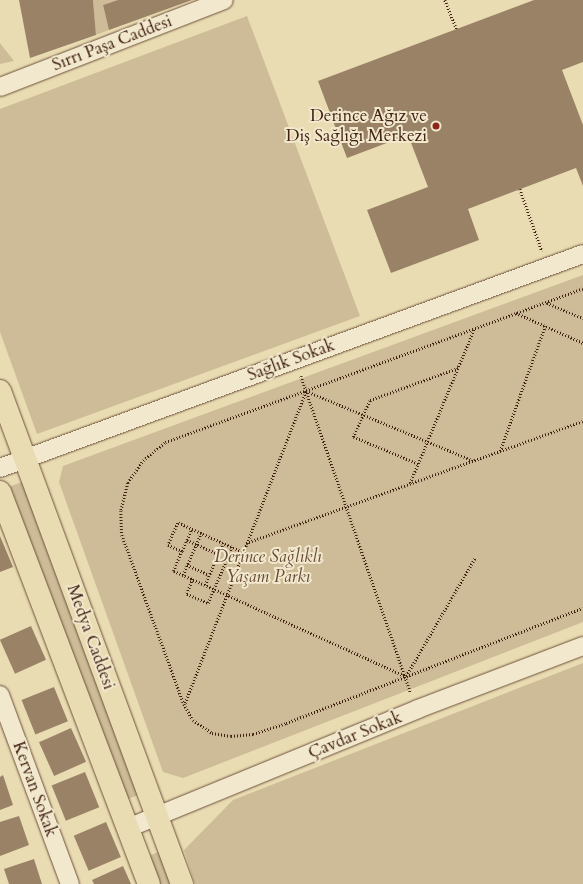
<!DOCTYPE html>
<html>
<head>
<meta charset="utf-8">
<style>
  body { margin:0 }
  #map { position:relative; width:583px; height:884px; overflow:hidden; background:#eadcb2; font-family:Cardo,serif }
  div>[style] { position:absolute }
  .green>* { inset:0; background:#cdbc97; transform-origin:0 0 }
  .building>* { inset:0; background:#998266; transform-origin:0 0 }
  .path>* { height:2.5px; margin-top:-1.25px; transform-origin:0; background:repeating-linear-gradient(90deg,#422113 0 1px,transparent 0 3px) }
  .roads { filter:drop-shadow(0 0 1px #6c503b) drop-shadow(0 0 1px #6c503b) }
  .minor>* { height:18px; margin:-9px; padding:0 9px; transform-origin:9px; border-radius:9px; background:#f1e8cd }
  .major>* { height:22px; margin:-11px; padding:0 11px; transform-origin:11px; border-radius:11px; background:#eadcb2 }
  .dots>* { width:11px; height:11px; translate:-50% -50%; box-sizing:border-box; border:2px solid #f1e8cd; border-radius:50% }
  span { translate:-50% -50%; white-space:nowrap; text-align:center; line-height:1.15; -webkit-text-stroke:4px #f1e8cd; paint-order:stroke }
  .street-label { font-size:17px; color:#422113 }
  .poi-label { font-size:17px; color:#422113 }
  .right { translate:-100% -50%; text-align:right }
  .park-label { font-size:17px; color:#654834; font-style:italic }
</style>
</head>
<body>
<div id="map">
  <div class="green">
    <i style="clip-path:polygon(93px 0,118px 0,103px 5px,109px 30px,96px 35px)"></i>
    <i style="clip-path:polygon(247px 16px,360px 316px,37px 434px,0 332px,0 109px)"></i>
    <i style="clip-path:polygon(0 43px,14px 61px,0 64px)"></i>
    <i style="clip-path:polygon(583px 275px,583px 622px,183px 778px,163px 772px,59px 482px,63px 466px)"></i>
    <i style="left:25px;top:481px;width:334px;height:19px;rotate:70deg"></i>
    <i style="clip-path:polygon(583px 663px,583px 884px,195px 884px,184px 850px,233px 800px)"></i>
    <i style="clip-path:polygon(163px 850px,176px 884px,154px 884px,144px 858px)"></i>
  </div>
  <div class="building">
    <i style="clip-path:polygon(19px 0,93px 0,96px 35px,30px 58px)"></i>
    <i style="clip-path:polygon(118px 0,192px 0,109px 30px,103px 5px)"></i>
    <i style="clip-path:polygon(534px 0,583px 0,583px 62px,562px 70px,583px 125px,583px 186px,576px 168px,468px 209px,479px 240px,391px 273px,367px 210px,428px 187px,408px 135px,347px 158px,318px 81px)"></i>
    <i style="clip-path:polygon(0 536px,13px 567px,0 572px)"></i>
    <i style="left:31px;top:626px;width:37px;height:34px;rotate:66deg"></i>
    <i style="left:54px;top:687px;width:37px;height:35px;rotate:68deg"></i>
    <i style="left:71px;top:728px;width:37px;height:35px;rotate:66deg"></i>
    <i style="left:85px;top:772px;width:38px;height:36px;rotate:68deg"></i>
    <i style="clip-path:polygon(3px 775px,13px 805px,0 810px,0 777px)"></i>
    <i style="clip-path:polygon(19px 816px,29px 845px,0 856px,0 822px)"></i>
    <i style="left:106px;top:822px;width:38px;height:35px;rotate:67deg"></i>
    <i style="clip-path:polygon(34px 859px,42px 884px,9px 884px,4px 869px)"></i>
    <i style="clip-path:polygon(123px 866px,131px 884px,94px 884px,92px 880px)"></i>
  </div>
  <div class="path">
    <i style="left:445px;top:0;width:31px;rotate:68deg"></i>
    <i style="left:520px;top:189px;width:66px;rotate:70.5deg"></i>
    <i style="left:583px;top:289px;width:445px;rotate:159.8deg"></i>
    <i style="left:165px;top:443px;width:27px;rotate:141deg"></i>
    <i style="left:144px;top:460px;width:28px;rotate:125deg"></i>
    <i style="left:128px;top:483px;width:29px;rotate:104deg"></i>
    <i style="left:121px;top:511px;width:24px;rotate:88deg"></i>
    <i style="left:122px;top:535px;width:180px;rotate:69.9deg"></i>
    <i style="left:184px;top:704px;width:18px;rotate:61deg"></i>
    <i style="left:193px;top:720px;width:23px;rotate:34deg"></i>
    <i style="left:212px;top:733px;width:19px;rotate:9deg"></i>
    <i style="left:231px;top:736px;width:22px;rotate:-5deg"></i>
    <i style="left:253px;top:734px;width:35px;rotate:-18deg"></i>
    <i style="left:286px;top:723px;width:318px;rotate:-21.2deg"></i>
    <i style="left:547px;top:303px;width:39px;rotate:23deg"></i>
    <i style="left:516px;top:313px;width:73px;rotate:24.1deg"></i>
    <i style="left:301px;top:376px;width:336px;rotate:70.9deg"></i>
    <i style="left:500px;top:451px;width:133px;rotate:-70.2deg"></i>
    <i style="left:418px;top:464px;width:70px;rotate:-157.4deg"></i>
    <i style="left:353px;top:437px;width:41px;rotate:-65.3deg"></i>
    <i style="left:370px;top:400px;width:94px;rotate:-20deg"></i>
    <i style="left:410px;top:483px;width:167px;rotate:-67.4deg"></i>
    <i style="left:187px;top:540px;width:34px;rotate:24deg"></i>
    <i style="left:246px;top:543px;width:358px;rotate:-19.9deg"></i>
    <i style="left:182px;top:551px;width:24px;rotate:-66deg"></i>
    <i style="left:242px;top:552px;width:70px;rotate:-155.6deg"></i>
    <i style="left:178px;top:523px;width:24px;rotate:114deg"></i>
    <i style="left:168px;top:545px;width:15px;rotate:23deg"></i>
    <i style="left:182px;top:551px;width:22px;rotate:112deg"></i>
    <i style="left:174px;top:571px;width:255px;rotate:24.4deg"></i>
    <i style="left:406px;top:676px;width:137px;rotate:-59.7deg"></i>
    <i style="left:187px;top:565px;width:24px;rotate:24deg"></i>
    <i style="left:183px;top:575px;width:46px;rotate:-66.8deg"></i>
    <i style="left:193px;top:579px;width:16px;rotate:112deg"></i>
    <i style="left:187px;top:594px;width:23px;rotate:23deg"></i>
    <i style="left:208px;top:603px;width:61px;rotate:-66.8deg"></i>
    <i style="left:205px;top:585px;width:46px;rotate:-66.8deg"></i>
    <i style="left:185px;top:703px;width:335px;rotate:-68.8deg"></i>
    <i style="left:306px;top:391px;width:182px;rotate:22.6deg"></i>
  </div>
  <div class="roads">
    <div class="minor">
      <i style="left:0;top:87px;width:240px;rotate:-21.2deg"></i>
      <i style="left:0;top:468px;width:621px;rotate:-20.16deg"></i>
      <i style="left:0;top:695px;width:202px;rotate:69.7deg"></i>
      <i style="left:128px;top:828px;width:313px;rotate:-22.3deg"></i>
      <i style="left:418px;top:709px;width:177px;rotate:-20.9deg"></i>
    </div>
    <div class="major">
      <i style="left:0;top:391px;width:526px;rotate:69.74deg"></i>
      <i style="left:0;top:492px;width:419px;rotate:69.2deg"></i>
    </div>
  </div>
  <div class="dots">
    <i style="left:436px;top:126px;background:#8f2418"></i>
  </div>
  <div class="street-label">
    <span style="left:112px;top:43px;rotate:-21deg">Sırrı Paşa Caddesi</span>
    <span style="left:291px;top:360px;rotate:-20deg">Sağlık Sokak</span>
    <span style="left:91px;top:637px;rotate:70deg">Medya Caddesi</span>
    <span style="left:355px;top:735px;rotate:-22deg">Çavdar Sokak</span>
    <span style="left:35px;top:789px;rotate:70deg">Kervan Sokak</span>
  </div>
  <div class="poi-label">
    <span class="right" style="left:427px;top:126px">Derince Ağız ve<br>Diş Sağlığı Merkezi</span>
  </div>
  <div class="park-label">
    <span style="left:268px;top:567px">Derince Sağlıklı<br>Yaşam Parkı</span>
  </div>
</div>
</body>
</html>
